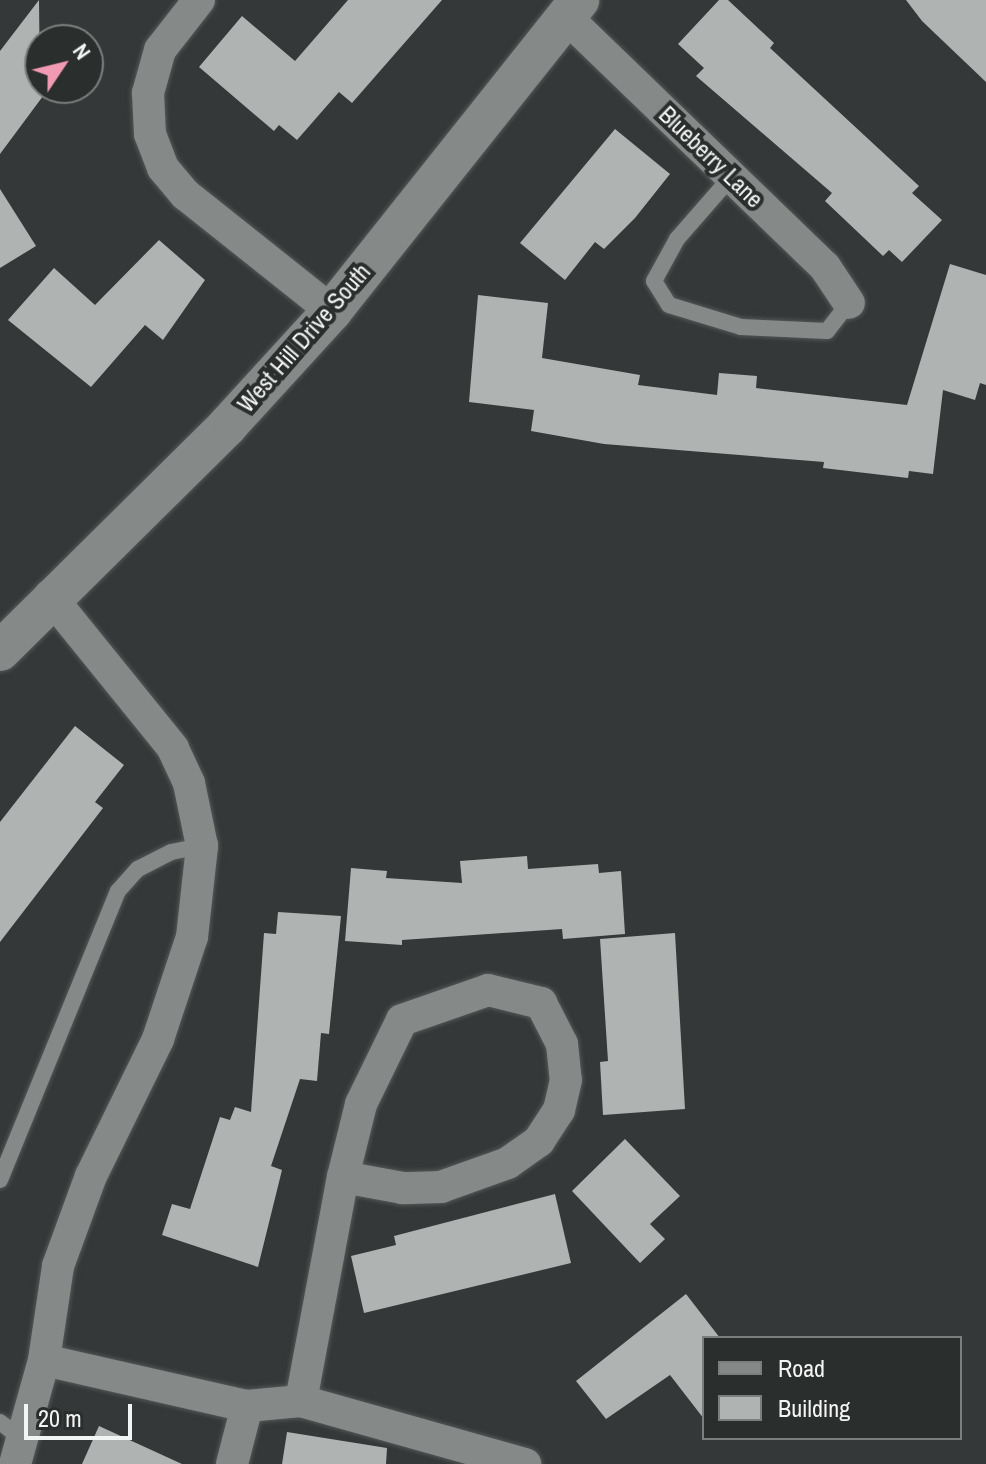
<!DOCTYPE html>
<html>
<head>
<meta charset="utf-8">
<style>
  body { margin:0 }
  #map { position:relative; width:986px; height:1464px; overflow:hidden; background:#343838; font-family:"Archivo Narrow",sans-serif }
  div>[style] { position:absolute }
  .building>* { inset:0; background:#afb4b3 }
  .roads { filter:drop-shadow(0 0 2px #545757) drop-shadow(0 0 2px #545757) }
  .service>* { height:16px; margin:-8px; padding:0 8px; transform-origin:8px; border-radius:8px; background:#858a89 }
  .minor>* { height:32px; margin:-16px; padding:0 16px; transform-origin:16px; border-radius:16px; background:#858a89 }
  .tertiary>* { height:40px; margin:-20px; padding:0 20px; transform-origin:20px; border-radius:20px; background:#858a89 }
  span { translate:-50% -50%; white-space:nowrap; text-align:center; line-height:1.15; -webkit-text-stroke:8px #2a2e2d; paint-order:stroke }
  .street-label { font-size:24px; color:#f3f5f5 }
  .legend { position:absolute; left:702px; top:1336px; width:260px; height:104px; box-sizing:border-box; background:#2a2e2d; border:2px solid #7a7e7d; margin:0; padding:10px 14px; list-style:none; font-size:24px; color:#f3f5f5 }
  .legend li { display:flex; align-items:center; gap:16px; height:40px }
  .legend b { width:40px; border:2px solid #7a7e7d }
  .north { position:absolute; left:24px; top:24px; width:80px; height:80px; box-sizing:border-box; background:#2a2e2d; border:2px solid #7a7e7d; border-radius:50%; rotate:55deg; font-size:22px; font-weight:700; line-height:32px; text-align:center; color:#f3f5f5 }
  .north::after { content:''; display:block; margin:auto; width:28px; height:36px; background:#f19ab3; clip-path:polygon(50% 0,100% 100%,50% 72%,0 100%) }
  .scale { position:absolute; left:24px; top:1404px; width:108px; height:36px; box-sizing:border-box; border:4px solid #f3f5f5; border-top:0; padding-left:10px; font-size:24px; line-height:28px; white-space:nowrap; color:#f3f5f5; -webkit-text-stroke:6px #2a2e2d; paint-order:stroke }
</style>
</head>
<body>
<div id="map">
  <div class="building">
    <i style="clip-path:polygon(39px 0,40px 88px,49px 88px,0 154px,0 51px)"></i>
    <i style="clip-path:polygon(348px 0,442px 0,352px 103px,339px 92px,297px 140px,279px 125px,274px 131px,199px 67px,242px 16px,295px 61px)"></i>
    <i style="clip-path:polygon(719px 0,728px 0,774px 43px,770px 48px,919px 186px,912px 193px,942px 220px,902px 262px,889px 250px,883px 256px,825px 201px,832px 193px,696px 76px,704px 68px,678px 44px)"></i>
    <i style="clip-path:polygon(906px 0,986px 0,986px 82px,922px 21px)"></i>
    <i style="clip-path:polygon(615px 129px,670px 174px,635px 218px,604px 249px,595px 242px,565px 280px,520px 243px)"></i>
    <i style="clip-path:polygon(0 189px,36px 246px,0 268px)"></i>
    <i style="clip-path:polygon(159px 240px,205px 280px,163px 340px,145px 325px,91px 387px,8px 320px,54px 268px,95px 305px)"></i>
    <i style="clip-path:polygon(950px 264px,986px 275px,986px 385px,980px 383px,975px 400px,943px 390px,933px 474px,909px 471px,908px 478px,823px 468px,824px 462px,604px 444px,531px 431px,534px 410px,469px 402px,478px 295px,548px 303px,542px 358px,640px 375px,638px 385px,717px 395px,719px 373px,757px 376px,756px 388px,907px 405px)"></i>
    <i style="clip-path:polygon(75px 726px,124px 765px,95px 802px,103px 808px,0 942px,0 822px)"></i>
    <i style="clip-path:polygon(527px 856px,528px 869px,598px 864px,599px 873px,621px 871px,625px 934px,563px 939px,562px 929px,402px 940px,402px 945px,345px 941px,351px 868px,387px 871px,386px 878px,462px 883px,460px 861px)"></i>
    <i style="clip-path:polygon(278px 912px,341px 916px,329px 1034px,321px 1033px,317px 1081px,300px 1079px,271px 1166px,282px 1170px,258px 1267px,162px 1235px,172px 1204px,190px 1209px,220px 1117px,230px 1120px,235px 1107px,251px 1112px,264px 933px,276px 934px)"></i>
    <i style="clip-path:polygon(675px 933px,685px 1109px,603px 1115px,600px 1062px,608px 1061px,600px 939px)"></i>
    <i style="clip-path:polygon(625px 1139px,680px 1196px,650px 1224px,665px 1239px,640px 1263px,572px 1191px)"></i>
    <i style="clip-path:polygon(555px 1194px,571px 1263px,364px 1313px,351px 1256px,396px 1245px,394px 1236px)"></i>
    <i style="clip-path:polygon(686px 1294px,720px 1338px,704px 1338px,704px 1419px,670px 1375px,606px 1419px,576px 1381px)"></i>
    <i style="clip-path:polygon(99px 1426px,182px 1464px,82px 1464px)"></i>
    <i style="clip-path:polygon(287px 1432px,387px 1448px,386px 1464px,282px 1464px)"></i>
  </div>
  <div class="roads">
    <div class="service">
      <i style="left:732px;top:176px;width:84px;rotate:131.1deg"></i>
      <i style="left:677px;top:239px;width:48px;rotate:118.7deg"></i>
      <i style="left:654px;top:281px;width:28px;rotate:58deg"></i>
      <i style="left:669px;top:305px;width:75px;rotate:17deg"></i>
      <i style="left:741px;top:327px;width:86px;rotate:2.7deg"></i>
      <i style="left:827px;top:331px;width:36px;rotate:-52deg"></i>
      <i style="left:0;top:1180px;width:312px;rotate:-67.8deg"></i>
      <i style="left:118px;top:891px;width:30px;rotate:-48deg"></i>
      <i style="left:138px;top:869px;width:37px;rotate:-27deg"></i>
      <i style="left:171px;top:852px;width:32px;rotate:-11deg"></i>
      <i style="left:0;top:1422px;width:31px;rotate:38deg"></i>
    </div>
    <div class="minor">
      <i style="left:199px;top:0;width:63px;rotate:128deg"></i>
      <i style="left:160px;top:50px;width:45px;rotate:105.6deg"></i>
      <i style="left:148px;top:93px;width:41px;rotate:87.2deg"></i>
      <i style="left:150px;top:134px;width:36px;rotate:69deg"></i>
      <i style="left:163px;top:168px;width:35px;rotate:50deg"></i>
      <i style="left:186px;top:195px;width:186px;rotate:38.5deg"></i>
      <i style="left:566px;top:17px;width:360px;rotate:44deg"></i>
      <i style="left:825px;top:267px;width:43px;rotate:56.3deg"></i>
      <i style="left:488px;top:990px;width:55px;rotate:13.8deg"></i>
      <i style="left:541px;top:1003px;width:46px;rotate:62.9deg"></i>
      <i style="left:562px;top:1044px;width:36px;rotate:84deg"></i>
      <i style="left:566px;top:1080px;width:31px;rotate:103deg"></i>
      <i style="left:559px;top:1110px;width:37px;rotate:123deg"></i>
      <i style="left:539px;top:1141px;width:38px;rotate:145deg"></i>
      <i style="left:508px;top:1163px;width:71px;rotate:160.3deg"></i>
      <i style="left:441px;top:1187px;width:38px;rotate:178deg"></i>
      <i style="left:403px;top:1188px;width:61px;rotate:-169.6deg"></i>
      <i style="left:343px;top:1177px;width:75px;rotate:-76.1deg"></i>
      <i style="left:361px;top:1104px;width:93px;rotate:-64deg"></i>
      <i style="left:402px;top:1020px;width:91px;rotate:-19.2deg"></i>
      <i style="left:44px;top:1360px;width:208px;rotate:12.8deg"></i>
      <i style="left:247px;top:1406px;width:54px;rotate:-5.3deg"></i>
      <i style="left:301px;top:1401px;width:233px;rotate:15.7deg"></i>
      <i style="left:301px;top:1401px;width:228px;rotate:-79.4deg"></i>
      <i style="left:15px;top:1464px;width:108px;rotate:-74.4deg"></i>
      <i style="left:44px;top:1360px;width:95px;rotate:-81.5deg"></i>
      <i style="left:58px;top:1266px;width:96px;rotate:-69.9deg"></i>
      <i style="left:91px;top:1176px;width:153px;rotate:-63.9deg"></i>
      <i style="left:158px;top:1039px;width:108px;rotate:-71.6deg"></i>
      <i style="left:192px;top:937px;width:92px;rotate:-83.7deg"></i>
      <i style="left:202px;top:846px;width:64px;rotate:-101.7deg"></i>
      <i style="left:189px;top:783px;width:38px;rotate:-115deg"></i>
      <i style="left:173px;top:748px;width:196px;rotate:-129deg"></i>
      <i style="left:232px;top:1464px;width:60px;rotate:-75.5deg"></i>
    </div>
    <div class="tertiary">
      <i style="left:0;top:651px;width:321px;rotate:-44.7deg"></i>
      <i style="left:228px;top:425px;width:154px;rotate:-47.6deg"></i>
      <i style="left:332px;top:311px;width:397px;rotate:-51.5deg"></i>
    </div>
  </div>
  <div class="street-label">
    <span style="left:711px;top:157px;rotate:44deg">Blueberry Lane</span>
    <span style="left:304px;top:338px;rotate:-49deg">West Hill Drive South</span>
  </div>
  <ul class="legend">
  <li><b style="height:10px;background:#858a89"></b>Road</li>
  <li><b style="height:22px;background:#afb4b3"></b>Building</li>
  </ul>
  <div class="north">N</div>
  <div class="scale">20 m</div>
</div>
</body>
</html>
